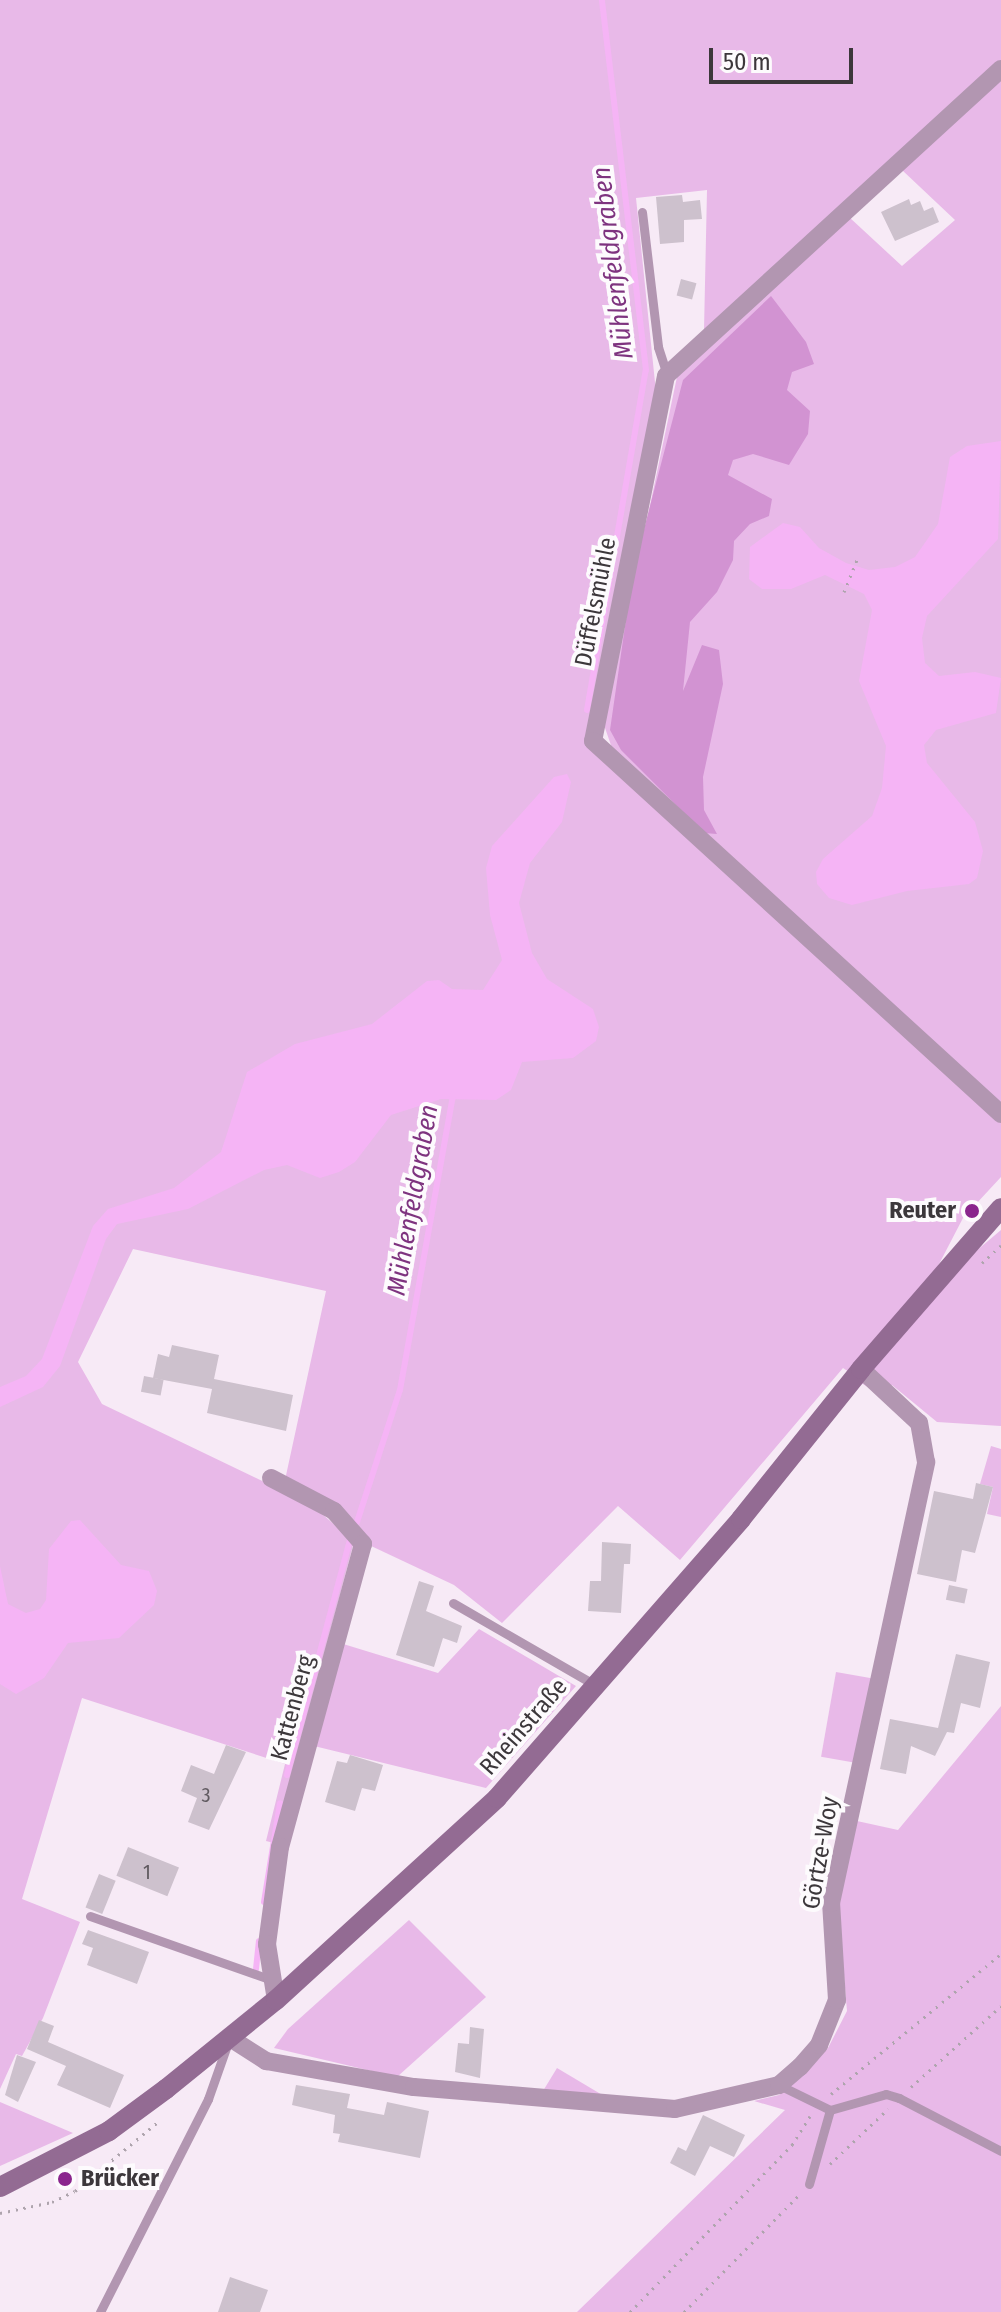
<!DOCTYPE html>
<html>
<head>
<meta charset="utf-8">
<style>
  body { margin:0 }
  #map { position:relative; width:1001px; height:2312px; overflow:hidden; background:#f7eaf6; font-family:"Fira Sans Condensed",sans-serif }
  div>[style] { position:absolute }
  .green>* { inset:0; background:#e8b9e8; transform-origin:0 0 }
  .forest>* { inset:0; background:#d293d2 }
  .water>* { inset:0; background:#f5b4f5 }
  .stream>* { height:6px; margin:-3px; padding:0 3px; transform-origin:3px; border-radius:3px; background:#f5b4f5 }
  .building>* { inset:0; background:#cdc1cd; transform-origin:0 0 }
  .path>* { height:3px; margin-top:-1.5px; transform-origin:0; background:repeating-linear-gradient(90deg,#aea4ad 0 2px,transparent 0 8px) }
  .lane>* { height:9px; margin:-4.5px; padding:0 4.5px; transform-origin:4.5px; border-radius:4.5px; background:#b296b1 }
  .street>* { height:18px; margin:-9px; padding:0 9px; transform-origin:9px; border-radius:9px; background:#b296b1 }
  .secondary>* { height:20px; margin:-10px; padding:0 10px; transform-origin:10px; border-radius:10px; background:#936b93 }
  .dots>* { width:22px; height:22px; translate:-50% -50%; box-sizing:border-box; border:4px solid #fdfbfd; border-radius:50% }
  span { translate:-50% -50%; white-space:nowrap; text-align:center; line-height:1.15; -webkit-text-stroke:8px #fdfbfd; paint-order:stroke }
  .number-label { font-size:20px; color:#605a60 }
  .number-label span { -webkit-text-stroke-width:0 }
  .street-label { font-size:24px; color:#3c373b }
  .poi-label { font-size:24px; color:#3c373b; font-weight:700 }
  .right { translate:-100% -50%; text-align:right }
  .left { translate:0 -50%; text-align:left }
  .water-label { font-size:26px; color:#7e337f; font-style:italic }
  .scale { position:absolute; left:709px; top:48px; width:144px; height:36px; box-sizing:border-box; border:4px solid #3c373b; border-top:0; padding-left:10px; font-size:24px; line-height:28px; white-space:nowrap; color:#3c373b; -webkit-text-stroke:6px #fdfbfd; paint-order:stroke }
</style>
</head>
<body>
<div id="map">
  <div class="green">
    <i style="clip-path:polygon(0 0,1001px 0,1001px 61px,704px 330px,707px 190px,636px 198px,656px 392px,589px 730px,1001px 1122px,1001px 1177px,963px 1218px,937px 1268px,849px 1372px,843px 1368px,680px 1560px,618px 1506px,502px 1623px,454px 1585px,369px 1545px,285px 1480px,326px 1291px,133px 1249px,78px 1362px,102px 1404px,312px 1505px,354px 1542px,274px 1843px,266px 1841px,285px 1764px,82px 1698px,22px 1899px,80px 1922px,43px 2018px,22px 2056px,16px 2054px,0 2089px)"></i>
    <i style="clip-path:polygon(1001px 80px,1001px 1106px,614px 754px,604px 725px,678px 372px,849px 217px,902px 266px,955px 220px,902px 170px)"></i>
    <i style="clip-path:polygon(1001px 1230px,1001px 1426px,937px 1422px,892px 1385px,882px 1395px,861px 1383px,963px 1262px)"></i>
    <i style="clip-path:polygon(991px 1446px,1001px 1449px,1001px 1517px,987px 1514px,993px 1487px,980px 1484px)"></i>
    <i style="clip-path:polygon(479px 1629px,576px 1686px,486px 1788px,314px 1746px,340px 1643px,438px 1673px)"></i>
    <i style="left:836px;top:1672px;width:39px;height:86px;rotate:10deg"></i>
    <i style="clip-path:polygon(1001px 1706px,1001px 2312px,577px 2312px,785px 2110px,754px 2101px,779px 2095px,828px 2048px,847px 2011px,838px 1905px,857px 1821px,898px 1830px)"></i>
    <i style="clip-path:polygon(409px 1920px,486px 1997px,397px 2077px,274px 2048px,288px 2029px)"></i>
    <i style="clip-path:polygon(557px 2068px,604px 2096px,543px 2091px)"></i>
    <i style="clip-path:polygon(0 2102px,73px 2133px,0 2166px)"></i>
  </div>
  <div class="forest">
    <i style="clip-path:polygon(771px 296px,806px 342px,814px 364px,792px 372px,787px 390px,810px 411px,808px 434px,789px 465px,753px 454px,733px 460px,728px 475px,772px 499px,769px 516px,750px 524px,734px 541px,733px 560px,717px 592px,690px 622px,683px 691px,702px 645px,719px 650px,723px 684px,703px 777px,704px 810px,717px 834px,704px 833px,621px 750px,610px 730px,633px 571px,683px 380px)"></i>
  </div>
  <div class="water">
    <i style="clip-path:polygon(1001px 441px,998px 539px,927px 616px,922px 638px,925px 663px,939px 676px,975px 672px,1001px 678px,996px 713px,936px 730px,924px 745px,927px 763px,975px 822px,983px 851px,977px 878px,969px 884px,907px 891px,852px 905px,829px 898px,817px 884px,816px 872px,823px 859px,872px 816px,882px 788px,886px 746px,859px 681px,872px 610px,864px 594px,825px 575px,791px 589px,762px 589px,749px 579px,750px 547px,783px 523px,800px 527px,819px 548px,846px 563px,869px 570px,895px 567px,915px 557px,938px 524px,950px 457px,967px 446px)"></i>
    <i style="clip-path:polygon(567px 774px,571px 782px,562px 822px,530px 863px,519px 903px,532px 953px,547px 979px,593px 1009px,599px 1027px,596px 1041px,573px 1058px,522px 1062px,511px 1090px,496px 1100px,441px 1099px,391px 1115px,355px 1162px,339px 1172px,320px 1178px,287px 1165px,264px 1170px,188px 1209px,117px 1224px,106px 1239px,60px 1366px,43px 1387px,0 1407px,0 1387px,26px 1376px,42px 1359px,93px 1226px,108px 1209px,174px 1188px,221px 1152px,247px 1072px,295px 1044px,372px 1024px,427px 981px,439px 980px,452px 989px,483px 990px,502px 960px,490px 915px,486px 868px,492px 846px,554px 777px)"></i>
    <i style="clip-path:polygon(80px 1520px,121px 1565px,149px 1571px,157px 1591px,154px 1605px,119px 1638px,68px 1643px,44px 1678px,16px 1694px,0 1684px,0 1566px,8px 1604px,26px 1613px,40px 1609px,46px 1600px,49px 1549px,71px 1521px)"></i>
  </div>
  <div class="stream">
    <i style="left:587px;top:710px;width:345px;rotate:-80.2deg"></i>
    <i style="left:646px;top:370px;width:373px;rotate:-96.8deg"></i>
    <i style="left:357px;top:1522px;width:139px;rotate:-72deg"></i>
    <i style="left:400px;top:1390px;width:301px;rotate:-79.8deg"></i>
    <i style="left:287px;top:1775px;width:243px;rotate:-75deg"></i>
    <i style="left:264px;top:1902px;width:100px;rotate:-80.8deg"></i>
    <i style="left:256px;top:1969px;width:28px;rotate:-84deg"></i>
  </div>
  <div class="building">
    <i style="clip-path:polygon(682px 195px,683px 202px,700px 200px,702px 219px,684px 220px,684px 242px,660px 244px,656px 197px)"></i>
    <i style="clip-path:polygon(909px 199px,911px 205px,920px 201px,924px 211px,933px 207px,939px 222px,895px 241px,881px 212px)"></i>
    <i style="left:681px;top:279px;width:16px;height:17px;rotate:15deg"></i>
    <i style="clip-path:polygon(172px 1345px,219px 1355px,214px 1379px,293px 1395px,286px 1431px,207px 1413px,212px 1389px,153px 1378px,158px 1354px,169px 1357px)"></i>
    <i style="left:144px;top:1376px;width:20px;height:16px;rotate:11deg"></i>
    <i style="clip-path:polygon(976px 1483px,993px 1487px,975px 1553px,962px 1550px,956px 1582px,917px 1574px,934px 1491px,973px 1499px)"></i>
    <i style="clip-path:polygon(602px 1542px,631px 1544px,630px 1564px,624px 1564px,621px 1613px,588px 1611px,590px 1581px,601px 1581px)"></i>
    <i style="clip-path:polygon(419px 1581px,434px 1586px,426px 1611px,462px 1626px,457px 1643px,443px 1638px,434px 1667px,396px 1655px)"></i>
    <i style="left:949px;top:1585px;width:19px;height:15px;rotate:12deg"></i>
    <i style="clip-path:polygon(956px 1654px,990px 1662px,980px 1708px,961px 1703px,954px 1733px,947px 1732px,935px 1756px,911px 1746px,906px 1774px,880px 1769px,890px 1719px,938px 1728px)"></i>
    <i style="clip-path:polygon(226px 1745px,246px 1752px,209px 1830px,188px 1822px,197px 1798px,181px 1791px,191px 1765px,214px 1774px)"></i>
    <i style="clip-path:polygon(350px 1755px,383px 1765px,375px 1791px,362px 1788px,355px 1811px,325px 1802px,337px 1761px,347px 1763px)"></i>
    <i style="left:128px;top:1847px;width:55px;height:31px;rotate:22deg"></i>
    <i style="left:99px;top:1874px;width:18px;height:36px;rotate:22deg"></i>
    <i style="clip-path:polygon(88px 1930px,149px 1952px,137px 1984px,87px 1965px,93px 1948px,82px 1944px)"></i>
    <i style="clip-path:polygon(39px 2020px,54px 2026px,48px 2042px,124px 2075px,110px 2108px,57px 2085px,66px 2066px,27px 2049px)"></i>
    <i style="clip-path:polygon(470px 2027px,484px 2029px,480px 2078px,455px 2072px,458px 2043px,469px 2044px)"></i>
    <i style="clip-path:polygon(17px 2055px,36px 2062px,18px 2102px,5px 2095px)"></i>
    <i style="clip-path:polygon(296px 2085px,350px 2094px,347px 2108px,384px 2115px,387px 2102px,429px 2111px,420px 2158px,338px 2142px,340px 2134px,333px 2133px,335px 2115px,292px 2105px)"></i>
    <i style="clip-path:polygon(703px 2115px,745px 2135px,734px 2157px,710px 2146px,695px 2176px,670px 2163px,678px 2147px,686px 2151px)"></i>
    <i style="clip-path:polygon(230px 2277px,268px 2290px,260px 2312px,218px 2312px)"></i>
  </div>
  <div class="path">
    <i style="left:844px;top:592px;width:38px;rotate:-68deg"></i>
    <i style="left:982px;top:1263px;width:26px;rotate:-43deg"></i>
    <i style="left:911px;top:2087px;width:121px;rotate:-42deg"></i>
    <i style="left:831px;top:2094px;width:220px;rotate:-39.5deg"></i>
    <i style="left:830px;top:2164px;width:80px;rotate:-43.5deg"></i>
    <i style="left:0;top:2213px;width:53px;rotate:-11.9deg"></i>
    <i style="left:52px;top:2202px;width:25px;rotate:-26deg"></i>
    <i style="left:75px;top:2191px;width:109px;rotate:-39.8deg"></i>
    <i style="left:630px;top:2312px;width:233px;rotate:-45.9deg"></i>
    <i style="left:792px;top:2145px;width:34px;rotate:-58deg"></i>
    <i style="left:684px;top:2312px;width:164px;rotate:-45.5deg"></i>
  </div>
  <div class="lane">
    <i style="left:642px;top:212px;width:136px;rotate:83.2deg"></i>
    <i style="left:658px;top:347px;width:29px;rotate:72deg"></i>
    <i style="left:453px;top:1603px;width:164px;rotate:30deg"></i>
    <i style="left:90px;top:1916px;width:193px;rotate:19.4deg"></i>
    <i style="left:779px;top:2085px;width:57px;rotate:26.1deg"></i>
    <i style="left:830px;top:2110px;width:58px;rotate:-15.9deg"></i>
    <i style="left:886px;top:2094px;width:14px;rotate:17deg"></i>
    <i style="left:899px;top:2098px;width:115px;rotate:27.5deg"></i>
    <i style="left:809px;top:2184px;width:77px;rotate:-74.2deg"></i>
    <i style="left:100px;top:2312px;width:239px;rotate:-63.1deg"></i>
    <i style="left:208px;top:2099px;width:57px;rotate:-70.6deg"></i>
  </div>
  <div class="street">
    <i style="left:1001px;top:69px;width:454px;rotate:137.5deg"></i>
    <i style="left:666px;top:376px;width:372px;rotate:101.3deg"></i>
    <i style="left:593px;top:741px;width:553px;rotate:42.43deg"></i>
    <i style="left:271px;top:1478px;width:71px;rotate:27.6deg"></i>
    <i style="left:334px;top:1511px;width:44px;rotate:48.7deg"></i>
    <i style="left:363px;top:1544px;width:314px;rotate:105.3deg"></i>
    <i style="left:280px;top:1847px;width:98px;rotate:97.6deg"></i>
    <i style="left:267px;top:1944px;width:57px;rotate:80.9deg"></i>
    <i style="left:230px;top:2038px;width:43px;rotate:32.6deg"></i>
    <i style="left:266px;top:2061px;width:150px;rotate:10deg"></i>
    <i style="left:414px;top:2087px;width:262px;rotate:4.8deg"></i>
    <i style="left:675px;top:2109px;width:107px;rotate:-13deg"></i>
    <i style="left:779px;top:2085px;width:28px;rotate:-41deg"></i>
    <i style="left:800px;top:2067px;width:29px;rotate:-49deg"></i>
    <i style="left:819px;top:2045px;width:48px;rotate:-68.2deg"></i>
    <i style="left:837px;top:2000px;width:97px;rotate:-93.5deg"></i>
    <i style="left:831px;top:1903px;width:451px;rotate:-77.8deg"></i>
    <i style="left:926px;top:1462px;width:40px;rotate:-100deg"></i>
    <i style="left:919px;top:1423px;width:79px;rotate:-137deg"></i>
  </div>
  <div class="secondary">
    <i style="left:0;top:2187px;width:123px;rotate:-27.2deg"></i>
    <i style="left:109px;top:2131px;width:71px;rotate:-36.4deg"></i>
    <i style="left:166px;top:2089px;width:141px;rotate:-39deg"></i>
    <i style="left:276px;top:2000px;width:299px;rotate:-42.4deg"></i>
    <i style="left:497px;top:1798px;width:371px;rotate:-48.8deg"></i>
    <i style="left:741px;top:1519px;width:192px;rotate:-51.3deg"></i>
    <i style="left:861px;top:1369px;width:213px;rotate:-49deg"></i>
  </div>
  <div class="dots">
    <i style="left:972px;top:1211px;background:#8a258d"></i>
    <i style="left:65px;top:2179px;background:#8a258d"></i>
  </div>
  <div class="number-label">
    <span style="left:206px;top:1795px">3</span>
    <span style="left:147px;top:1872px">1</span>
  </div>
  <div class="street-label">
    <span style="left:596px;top:602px;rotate:-79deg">Düffelsmühle</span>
    <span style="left:293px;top:1708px;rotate:-75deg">Kattenberg</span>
    <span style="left:524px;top:1727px;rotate:-49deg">Rheinstraße</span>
    <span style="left:821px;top:1853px;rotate:-80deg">Görtze-Woy</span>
  </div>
  <div class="poi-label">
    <span class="right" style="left:956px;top:1211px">Reuter</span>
    <span class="left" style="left:81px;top:2179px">Brücker</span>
  </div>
  <div class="water-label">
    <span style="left:613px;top:263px;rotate:-97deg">Mühlenfeldgraben</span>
    <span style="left:413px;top:1200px;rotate:-80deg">Mühlenfeldgraben</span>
  </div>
  <div class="scale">50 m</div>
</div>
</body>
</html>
